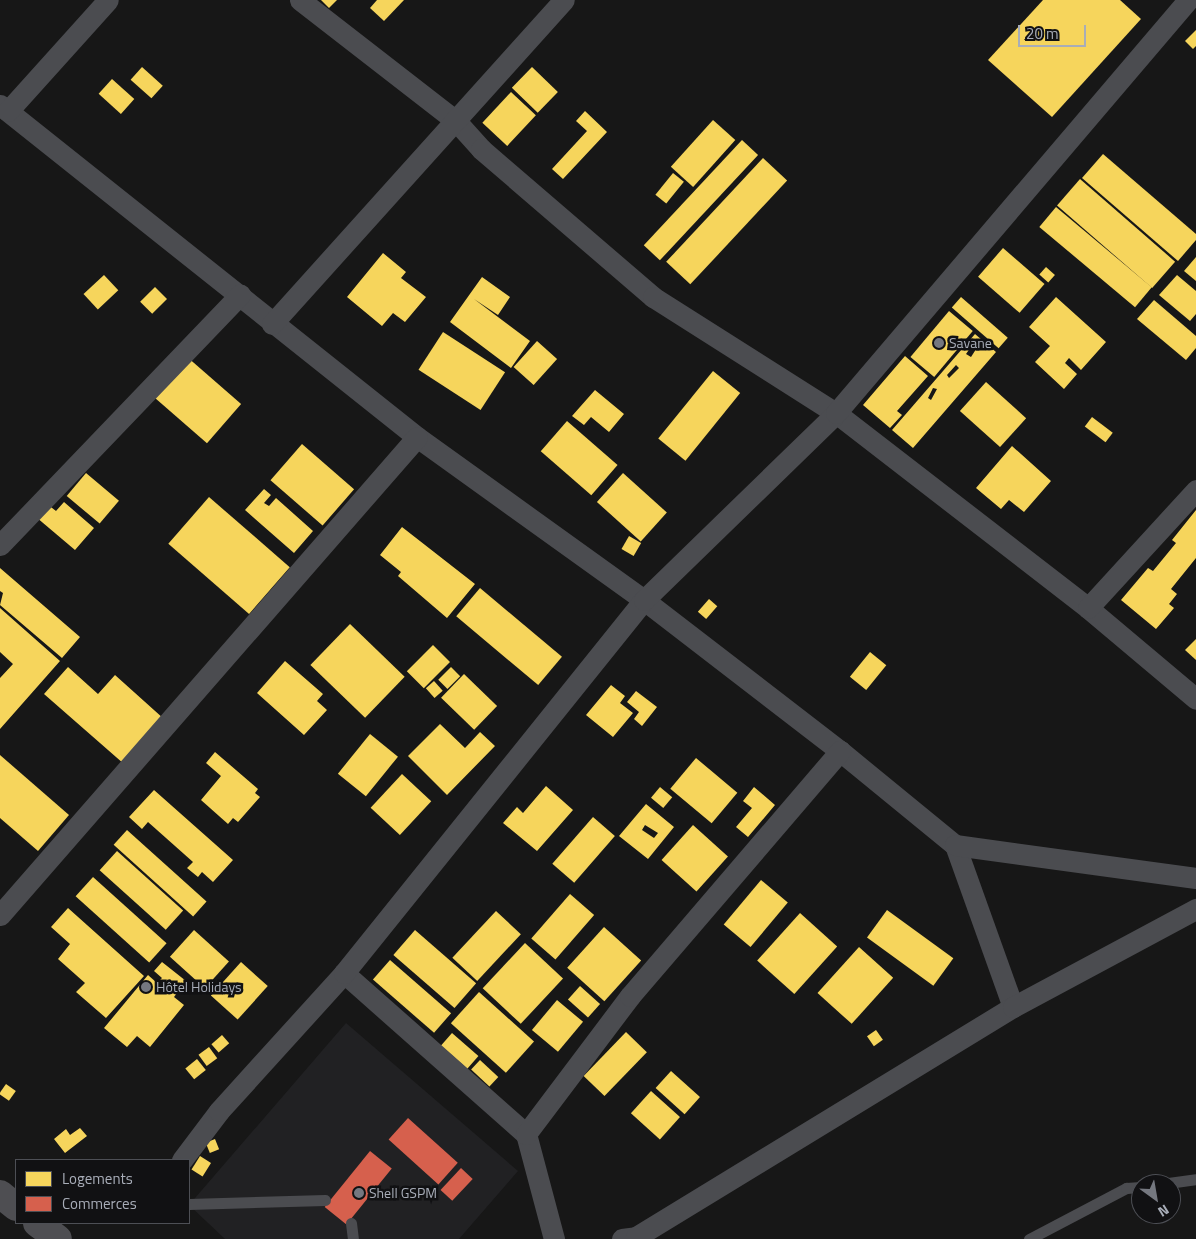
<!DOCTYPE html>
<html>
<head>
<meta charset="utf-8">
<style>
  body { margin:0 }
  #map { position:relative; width:1196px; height:1239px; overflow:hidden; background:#171717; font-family:"Titillium Web",sans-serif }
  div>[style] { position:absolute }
  .built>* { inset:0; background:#212123 }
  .homes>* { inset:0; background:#f6d55c; transform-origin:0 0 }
  .shops>* { inset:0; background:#d6604d; transform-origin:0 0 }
  .service>* { height:11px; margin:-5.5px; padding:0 5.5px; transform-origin:5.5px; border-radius:5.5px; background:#4b4c50 }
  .minor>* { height:21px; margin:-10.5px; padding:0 10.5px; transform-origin:10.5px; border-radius:10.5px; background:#4b4c50 }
  .trunk>* { height:28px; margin:-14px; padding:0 14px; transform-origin:14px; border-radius:14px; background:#4e4e52 }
  .dots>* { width:14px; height:14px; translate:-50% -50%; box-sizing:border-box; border:2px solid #111113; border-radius:50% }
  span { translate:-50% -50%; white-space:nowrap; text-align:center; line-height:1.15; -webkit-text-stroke:5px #111113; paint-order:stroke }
  .poi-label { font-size:14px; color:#a8adb8 }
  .left { translate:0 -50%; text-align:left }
  .legend { position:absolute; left:15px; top:1159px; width:175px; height:65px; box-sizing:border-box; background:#111113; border:1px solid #4d4f55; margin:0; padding:6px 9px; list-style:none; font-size:15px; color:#a8adb8 }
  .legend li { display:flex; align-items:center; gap:10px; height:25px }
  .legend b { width:25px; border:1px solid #4d4f55 }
  .north { position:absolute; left:1131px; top:1174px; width:50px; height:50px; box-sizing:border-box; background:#111113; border:1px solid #4d4f55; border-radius:50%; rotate:148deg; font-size:14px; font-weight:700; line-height:20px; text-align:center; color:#a8adb8 }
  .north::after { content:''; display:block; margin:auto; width:18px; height:22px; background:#757880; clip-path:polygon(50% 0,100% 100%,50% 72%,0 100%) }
  .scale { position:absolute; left:1018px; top:25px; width:68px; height:22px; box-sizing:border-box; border:2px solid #a8adb8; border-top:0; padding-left:6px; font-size:15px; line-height:18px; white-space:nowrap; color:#a8adb8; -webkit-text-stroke:4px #111113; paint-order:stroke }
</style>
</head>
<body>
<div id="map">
  <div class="built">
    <i style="clip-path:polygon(346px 1023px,518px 1171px,459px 1239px,225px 1239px,189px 1205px)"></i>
  </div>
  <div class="homes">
    <i style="clip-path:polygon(321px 0,337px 0,329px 8px)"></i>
    <i style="clip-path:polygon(377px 0,404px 0,384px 21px,370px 8px)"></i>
    <i style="clip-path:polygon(1043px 0,1120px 0,1141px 19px,1052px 117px,988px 60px)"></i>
    <i style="clip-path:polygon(1196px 30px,1196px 46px,1193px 49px,1185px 41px)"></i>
    <i style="left:142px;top:67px;width:28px;height:17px;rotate:42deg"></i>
    <i style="left:532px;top:67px;width:36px;height:29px;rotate:44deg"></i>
    <i style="left:112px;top:79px;width:30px;height:20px;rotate:42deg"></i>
    <i style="left:511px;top:92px;width:34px;height:42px;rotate:43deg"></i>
    <i style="clip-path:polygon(585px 111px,607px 132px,563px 179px,552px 169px,587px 131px,576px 121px)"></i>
    <i style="left:713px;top:120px;width:30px;height:63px;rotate:42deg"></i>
    <i style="left:742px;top:140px;width:22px;height:144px;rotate:43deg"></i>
    <i style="clip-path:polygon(1103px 154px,1196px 234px,1196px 240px,1178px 261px,1082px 178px)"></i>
    <i style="left:763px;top:158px;width:33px;height:142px;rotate:43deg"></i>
    <i style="left:673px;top:173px;width:14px;height:28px;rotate:39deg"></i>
    <i style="left:1080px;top:179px;width:126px;height:35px;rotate:41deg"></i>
    <i style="left:1056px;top:207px;width:125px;height:26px;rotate:40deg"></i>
    <i style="left:1003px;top:248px;width:55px;height:38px;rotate:41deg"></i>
    <i style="clip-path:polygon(383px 253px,406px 272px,401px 278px,426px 297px,405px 322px,393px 313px,382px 326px,347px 297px)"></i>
    <i style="clip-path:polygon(1196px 257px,1196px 281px,1184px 271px)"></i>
    <i style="left:1046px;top:267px;width:12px;height:10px;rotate:42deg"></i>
    <i style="left:104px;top:275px;width:21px;height:28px;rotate:47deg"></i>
    <i style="clip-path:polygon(1177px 275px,1196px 291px,1196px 314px,1190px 321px,1159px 295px)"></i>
    <i style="clip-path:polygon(482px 277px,510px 297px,498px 315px,474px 299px,530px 341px,511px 368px,450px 322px)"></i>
    <i style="left:155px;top:287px;width:17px;height:21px;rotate:45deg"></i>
    <i style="left:961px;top:297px;width:62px;height:14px;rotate:41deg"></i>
    <i style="clip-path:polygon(1056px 297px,1106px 342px,1081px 370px,1069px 358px,1065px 363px,1077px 374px,1064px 389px,1035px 362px,1050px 346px,1029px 327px)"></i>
    <i style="clip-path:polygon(1154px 300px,1196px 336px,1196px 348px,1186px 360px,1137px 319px)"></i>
    <i style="left:949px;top:311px;width:31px;height:60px;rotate:40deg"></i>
    <i style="left:443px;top:332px;width:74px;height:45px;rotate:33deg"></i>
    <i style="clip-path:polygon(evenodd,975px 334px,996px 352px,913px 448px,892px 430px,975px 334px,975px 341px,980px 343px,971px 357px,966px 354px,975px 341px,975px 334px,956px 365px,959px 368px,949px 378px,947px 375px,956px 365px,975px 334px,933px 388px,937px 389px,931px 400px,928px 398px,933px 388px)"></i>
    <i style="left:537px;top:341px;width:27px;height:35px;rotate:42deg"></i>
    <i style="left:186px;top:356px;width:73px;height:52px;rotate:41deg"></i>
    <i style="clip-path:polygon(905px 356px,928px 376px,897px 411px,902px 415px,890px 428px,863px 405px)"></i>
    <i style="left:713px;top:371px;width:35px;height:87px;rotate:39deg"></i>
    <i style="left:986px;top:382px;width:54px;height:39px;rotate:42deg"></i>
    <i style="clip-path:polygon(595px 390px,624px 414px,609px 432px,591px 417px,584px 425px,572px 416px)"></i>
    <i style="left:1092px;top:417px;width:26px;height:12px;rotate:37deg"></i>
    <i style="left:567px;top:421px;width:67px;height:40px;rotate:41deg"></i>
    <i style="left:302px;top:444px;width:69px;height:48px;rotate:41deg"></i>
    <i style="clip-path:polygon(1012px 446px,1051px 481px,1024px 512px,1009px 500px,1001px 509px,976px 488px)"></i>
    <i style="left:86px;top:473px;width:43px;height:30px;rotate:40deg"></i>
    <i style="left:623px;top:473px;width:59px;height:39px;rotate:42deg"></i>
    <i style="clip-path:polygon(264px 489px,271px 495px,264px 503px,269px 506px,276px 498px,313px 531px,294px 553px,245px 510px)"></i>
    <i style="left:209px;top:497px;width:107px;height:62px;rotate:41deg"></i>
    <i style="clip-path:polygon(64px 502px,94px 528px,75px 550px,36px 517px,47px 504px,56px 511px)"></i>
    <i style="clip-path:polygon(1196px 510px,1196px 558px,1171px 589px,1177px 594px,1169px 604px,1174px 608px,1156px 629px,1121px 600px,1148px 568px,1153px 571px,1176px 543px,1172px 540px)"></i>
    <i style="clip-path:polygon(402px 527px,475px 584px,447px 618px,398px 576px,401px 572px,380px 555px)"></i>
    <i style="left:629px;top:536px;width:14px;height:15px;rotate:30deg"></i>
    <i style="clip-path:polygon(0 568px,80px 637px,62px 658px,0 605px,3px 593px,0 591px)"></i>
    <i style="left:480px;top:588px;width:107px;height:37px;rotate:40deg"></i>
    <i style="left:709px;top:599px;width:11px;height:17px;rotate:41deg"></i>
    <i style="clip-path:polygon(0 608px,60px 661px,0 729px,0 678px,13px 664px,0 652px)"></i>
    <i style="left:350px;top:624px;width:76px;height:57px;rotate:44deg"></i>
    <i style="clip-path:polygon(1196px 639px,1196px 660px,1185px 650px)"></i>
    <i style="left:433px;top:645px;width:24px;height:37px;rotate:45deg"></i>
    <i style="left:870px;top:652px;width:21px;height:32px;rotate:39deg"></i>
    <i style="clip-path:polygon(285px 661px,323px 694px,317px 701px,327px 710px,304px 735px,257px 693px)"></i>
    <i style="clip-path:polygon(68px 667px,98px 694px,115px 675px,164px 719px,124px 764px,44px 694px)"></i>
    <i style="left:451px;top:667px;width:13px;height:18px;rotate:45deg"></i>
    <i style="left:464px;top:674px;width:46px;height:33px;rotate:44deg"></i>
    <i style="left:434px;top:681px;width:13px;height:11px;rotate:48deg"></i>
    <i style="clip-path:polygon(611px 685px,625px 696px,620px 703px,633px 713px,613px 737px,586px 715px)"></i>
    <i style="clip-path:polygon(636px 691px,657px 707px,642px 726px,634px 719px,639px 712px,627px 702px)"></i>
    <i style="clip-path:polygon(440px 724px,465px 748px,480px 732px,495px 746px,447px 795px,408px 756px)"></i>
    <i style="left:370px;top:734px;width:36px;height:51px;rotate:39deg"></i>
    <i style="clip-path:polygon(215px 752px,258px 789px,255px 793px,260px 797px,238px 822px,233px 818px,228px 824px,201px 800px,221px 776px,206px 763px)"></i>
    <i style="clip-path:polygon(0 755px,69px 815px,38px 851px,0 818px)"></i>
    <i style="left:696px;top:758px;width:54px;height:40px;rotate:40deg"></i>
    <i style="left:402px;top:774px;width:40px;height:46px;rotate:43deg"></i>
    <i style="clip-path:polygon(546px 786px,573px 810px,537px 851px,503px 823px,517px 807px,523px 813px)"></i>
    <i style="left:660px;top:787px;width:16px;height:14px;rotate:40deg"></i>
    <i style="clip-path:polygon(754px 787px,775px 805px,748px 837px,736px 827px,752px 808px,743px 801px)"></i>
    <i style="clip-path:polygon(154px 790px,233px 860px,213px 882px,202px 872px,198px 877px,187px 868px,193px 862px,148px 822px,142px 829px,129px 817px)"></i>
    <i style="clip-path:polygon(evenodd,646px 804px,674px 827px,648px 859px,619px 836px,646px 804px,645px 825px,658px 833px,654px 838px,642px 830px,645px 825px)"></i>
    <i style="left:593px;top:817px;width:29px;height:62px;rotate:41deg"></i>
    <i style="left:693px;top:825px;width:47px;height:47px;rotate:42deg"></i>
    <i style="left:127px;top:830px;width:107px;height:20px;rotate:42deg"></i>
    <i style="left:117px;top:851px;width:89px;height:26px;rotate:42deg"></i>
    <i style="left:93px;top:877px;width:99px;height:26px;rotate:42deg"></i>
    <i style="left:761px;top:880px;width:35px;height:58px;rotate:40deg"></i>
    <i style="left:570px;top:894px;width:32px;height:59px;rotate:41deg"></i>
    <i style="clip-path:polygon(68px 908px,144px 976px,106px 1018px,76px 992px,85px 983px,58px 959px,70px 944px,51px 927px)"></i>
    <i style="left:887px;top:910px;width:82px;height:34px;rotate:36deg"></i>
    <i style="left:496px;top:911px;width:34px;height:64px;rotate:43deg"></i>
    <i style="left:800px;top:913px;width:50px;height:64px;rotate:42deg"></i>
    <i style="left:604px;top:927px;width:50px;height:55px;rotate:42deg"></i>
    <i style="left:194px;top:930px;width:47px;height:36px;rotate:42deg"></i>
    <i style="left:415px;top:930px;width:81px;height:33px;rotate:41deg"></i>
    <i style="left:525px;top:943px;width:52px;height:62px;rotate:43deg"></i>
    <i style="left:859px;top:947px;width:46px;height:62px;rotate:42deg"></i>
    <i style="left:390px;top:960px;width:81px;height:26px;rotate:41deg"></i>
    <i style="clip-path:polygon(162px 962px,186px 981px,174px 997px,184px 1005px,150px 1047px,137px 1036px,127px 1047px,104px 1028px,148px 975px,157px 983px,162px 978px,154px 971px)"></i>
    <i style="left:241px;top:962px;width:36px;height:45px;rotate:42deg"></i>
    <i style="left:580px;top:986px;width:27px;height:18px;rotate:42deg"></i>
    <i style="left:479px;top:992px;width:74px;height:42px;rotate:42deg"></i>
    <i style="left:557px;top:1000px;width:34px;height:39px;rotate:40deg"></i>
    <i style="left:876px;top:1030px;width:12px;height:11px;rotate:55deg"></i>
    <i style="left:626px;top:1032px;width:29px;height:61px;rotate:44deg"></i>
    <i style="left:452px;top:1033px;width:35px;height:17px;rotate:41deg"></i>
    <i style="left:222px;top:1035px;width:11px;height:14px;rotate:49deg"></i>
    <i style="left:209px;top:1047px;width:14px;height:13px;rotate:54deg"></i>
    <i style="left:197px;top:1059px;width:14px;height:15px;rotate:51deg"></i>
    <i style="left:480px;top:1060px;width:25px;height:13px;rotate:43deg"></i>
    <i style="left:671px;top:1071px;width:39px;height:23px;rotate:42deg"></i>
    <i style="left:6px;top:1084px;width:12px;height:12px;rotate:35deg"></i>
    <i style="left:651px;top:1091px;width:39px;height:30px;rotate:42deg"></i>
    <i style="clip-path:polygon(80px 1128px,87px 1136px,65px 1153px,54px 1139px,66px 1129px,70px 1135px)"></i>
    <i style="left:215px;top:1139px;width:11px;height:10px;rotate:68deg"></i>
    <i style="left:200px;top:1156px;width:13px;height:16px;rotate:32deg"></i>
  </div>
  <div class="shops">
    <i style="left:408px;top:1118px;width:67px;height:29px;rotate:42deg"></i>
    <i style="left:370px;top:1151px;width:28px;height:72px;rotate:39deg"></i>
    <i style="left:461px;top:1168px;width:16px;height:30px;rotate:43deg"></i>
  </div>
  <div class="service">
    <i style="left:1161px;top:1184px;width:35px;rotate:-8deg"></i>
    <i style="left:189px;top:1204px;width:136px;rotate:-1.7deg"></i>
    <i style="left:351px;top:1223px;width:16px;rotate:83deg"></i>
    <i style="left:1029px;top:1239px;width:110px;rotate:-27.7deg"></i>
    <i style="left:1126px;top:1188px;width:15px;rotate:-4deg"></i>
  </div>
  <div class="minor">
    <i style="left:300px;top:0;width:197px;rotate:37.8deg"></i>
    <i style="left:456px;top:121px;width:38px;rotate:48deg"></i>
    <i style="left:481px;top:149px;width:227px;rotate:40.7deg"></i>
    <i style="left:653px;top:297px;width:217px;rotate:32.4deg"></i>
    <i style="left:836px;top:413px;width:319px;rotate:37.7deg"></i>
    <i style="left:1088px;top:608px;width:141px;rotate:40.1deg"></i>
    <i style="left:0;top:105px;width:533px;rotate:38.53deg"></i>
    <i style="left:417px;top:437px;width:279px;rotate:35.7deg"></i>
    <i style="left:644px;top:600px;width:247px;rotate:37.6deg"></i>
    <i style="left:840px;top:751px;width:149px;rotate:39.3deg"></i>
    <i style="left:955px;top:845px;width:172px;rotate:70.3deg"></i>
    <i style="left:8px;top:111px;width:149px;rotate:-48deg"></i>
    <i style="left:272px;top:324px;width:436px;rotate:-48deg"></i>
    <i style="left:0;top:545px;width:347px;rotate:-46.2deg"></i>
    <i style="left:1088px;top:608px;width:160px;rotate:-47.5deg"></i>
    <i style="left:955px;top:845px;width:243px;rotate:7.8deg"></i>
    <i style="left:0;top:915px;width:634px;rotate:-48.9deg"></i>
    <i style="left:344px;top:973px;width:243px;rotate:41.5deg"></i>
    <i style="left:182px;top:1160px;width:61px;rotate:-52.9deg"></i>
    <i style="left:219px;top:1111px;width:186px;rotate:-47.8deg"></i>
    <i style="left:344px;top:973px;width:479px;rotate:-51.2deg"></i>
    <i style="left:644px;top:600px;width:268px;rotate:-44.2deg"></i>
    <i style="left:836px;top:413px;width:543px;rotate:-49.56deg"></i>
    <i style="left:554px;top:1239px;width:109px;rotate:-104.9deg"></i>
    <i style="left:526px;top:1134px;width:173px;rotate:-53deg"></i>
    <i style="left:630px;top:996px;width:323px;rotate:-49.4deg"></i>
    <i style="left:622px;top:1239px;width:14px;rotate:-8deg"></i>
    <i style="left:636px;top:1237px;width:442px;rotate:-31.4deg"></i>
    <i style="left:1013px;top:1007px;width:208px;rotate:-28.2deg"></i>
  </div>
  <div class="trunk">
    <i style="left:0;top:1194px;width:21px;rotate:39deg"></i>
    <i style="left:37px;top:1223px;width:26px;rotate:37deg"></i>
  </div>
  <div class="dots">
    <i style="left:939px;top:343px;background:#757880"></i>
    <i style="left:146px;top:987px;background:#757880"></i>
    <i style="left:359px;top:1193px;background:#757880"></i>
  </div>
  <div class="poi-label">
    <span class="left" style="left:949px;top:343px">Savane</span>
    <span class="left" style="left:156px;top:987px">Hôtel Holidays</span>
    <span class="left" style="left:369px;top:1193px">Shell GSPM</span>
  </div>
  <ul class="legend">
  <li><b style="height:14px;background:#f6d55c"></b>Logements</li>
  <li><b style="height:14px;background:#d6604d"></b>Commerces</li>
  </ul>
  <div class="north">N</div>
  <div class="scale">20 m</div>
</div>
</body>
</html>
